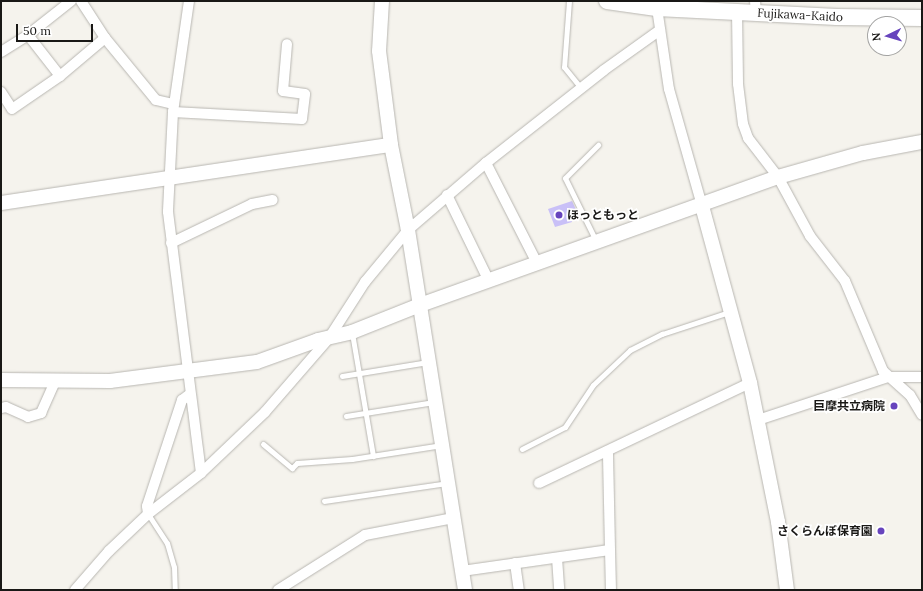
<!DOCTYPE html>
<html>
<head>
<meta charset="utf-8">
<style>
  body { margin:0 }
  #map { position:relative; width:923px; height:591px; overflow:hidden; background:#f5f3ed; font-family:Lora,"Noto Sans JP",serif }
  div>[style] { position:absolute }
  .building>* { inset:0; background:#c9c0f7 }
  .roads { filter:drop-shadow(0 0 1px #b8b6b1) drop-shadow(0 0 1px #b8b6b1) }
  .lane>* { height:5px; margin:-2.5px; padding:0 2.5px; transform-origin:2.5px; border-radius:2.5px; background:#fff }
  .street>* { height:10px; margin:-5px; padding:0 5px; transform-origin:5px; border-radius:5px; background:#fff }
  .secondary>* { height:14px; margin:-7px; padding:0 7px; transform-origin:7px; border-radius:7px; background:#fff }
  .primary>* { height:16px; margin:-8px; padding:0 8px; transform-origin:8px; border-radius:8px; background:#fff }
  .dots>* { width:11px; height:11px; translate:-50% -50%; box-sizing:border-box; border:2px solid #fff; border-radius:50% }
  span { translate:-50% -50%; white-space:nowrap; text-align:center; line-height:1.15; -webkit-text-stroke:3.5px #fff; paint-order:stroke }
  .street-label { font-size:12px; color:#191816 }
  .poi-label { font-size:12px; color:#191816; font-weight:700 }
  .left { translate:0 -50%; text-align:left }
  .right { translate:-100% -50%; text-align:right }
  .frame { position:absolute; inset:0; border:2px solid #191816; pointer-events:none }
  .north { position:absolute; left:867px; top:16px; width:40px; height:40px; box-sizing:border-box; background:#fff; border:1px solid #a3a3a2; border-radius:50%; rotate:265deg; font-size:11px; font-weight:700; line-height:16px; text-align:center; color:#191816 }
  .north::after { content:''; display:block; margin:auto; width:14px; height:18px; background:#6744bd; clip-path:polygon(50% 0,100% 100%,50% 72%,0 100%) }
  .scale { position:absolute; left:16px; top:24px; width:77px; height:18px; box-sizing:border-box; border:2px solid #191816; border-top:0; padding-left:5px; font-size:12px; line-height:14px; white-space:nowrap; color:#191816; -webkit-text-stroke:3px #fff; paint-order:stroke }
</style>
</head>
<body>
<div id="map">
  <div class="building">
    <i style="clip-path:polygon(572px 201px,577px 212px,569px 214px,572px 222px,555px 227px,548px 209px)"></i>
  </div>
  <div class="roads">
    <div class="lane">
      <i style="left:569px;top:1px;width:66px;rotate:94.3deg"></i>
      <i style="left:564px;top:67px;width:27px;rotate:51deg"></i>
      <i style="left:596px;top:241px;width:70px;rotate:-116.2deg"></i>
      <i style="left:565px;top:178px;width:47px;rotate:-45deg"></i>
      <i style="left:352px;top:333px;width:125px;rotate:80.3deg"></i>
      <i style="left:342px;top:376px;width:87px;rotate:-9.2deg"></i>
      <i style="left:346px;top:416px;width:89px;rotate:-9deg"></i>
      <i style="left:263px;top:444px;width:38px;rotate:40deg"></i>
      <i style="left:292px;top:468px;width:7px;rotate:-45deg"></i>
      <i style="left:297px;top:463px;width:55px;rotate:-4.2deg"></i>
      <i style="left:352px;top:459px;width:91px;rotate:-8.8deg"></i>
      <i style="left:522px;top:449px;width:48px;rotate:-27.1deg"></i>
      <i style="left:565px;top:427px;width:50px;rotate:-56.3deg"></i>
      <i style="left:593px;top:385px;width:51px;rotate:-43.4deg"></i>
      <i style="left:630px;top:350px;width:36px;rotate:-27deg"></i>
      <i style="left:662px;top:334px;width:71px;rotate:-18.2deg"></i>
      <i style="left:324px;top:501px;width:124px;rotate:-8.3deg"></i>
      <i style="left:148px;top:514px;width:35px;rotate:57deg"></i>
      <i style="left:167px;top:543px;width:25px;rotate:74deg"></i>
      <i style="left:174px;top:567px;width:23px;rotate:88deg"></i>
    </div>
    <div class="street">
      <i style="left:81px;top:1px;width:44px;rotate:57deg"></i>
      <i style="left:105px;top:38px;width:80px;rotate:50.6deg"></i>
      <i style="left:156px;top:100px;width:18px;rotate:13deg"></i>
      <i style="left:189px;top:1px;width:112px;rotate:98.2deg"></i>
      <i style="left:173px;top:112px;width:100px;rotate:92.9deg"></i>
      <i style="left:168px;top:212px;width:263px;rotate:82.8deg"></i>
      <i style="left:755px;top:1px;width:12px;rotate:85deg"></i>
      <i style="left:657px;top:8px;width:82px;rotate:81.6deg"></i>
      <i style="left:669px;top:89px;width:122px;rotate:74.2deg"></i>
      <i style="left:737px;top:11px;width:73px;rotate:89.2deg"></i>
      <i style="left:738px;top:84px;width:40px;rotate:82.9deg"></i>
      <i style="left:743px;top:124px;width:15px;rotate:70deg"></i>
      <i style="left:748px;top:138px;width:49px;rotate:52.4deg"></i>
      <i style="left:778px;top:177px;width:67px;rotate:61.5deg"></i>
      <i style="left:810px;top:236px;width:57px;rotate:52.1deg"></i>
      <i style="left:845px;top:281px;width:98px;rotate:67.1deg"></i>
      <i style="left:883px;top:371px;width:36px;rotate:42deg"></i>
      <i style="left:910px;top:395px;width:23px;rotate:59deg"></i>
      <i style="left:28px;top:35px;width:52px;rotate:52deg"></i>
      <i style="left:1px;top:52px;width:32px;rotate:-32deg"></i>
      <i style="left:28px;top:35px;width:55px;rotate:-38.3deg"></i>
      <i style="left:1px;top:92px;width:20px;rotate:57deg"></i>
      <i style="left:12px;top:109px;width:58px;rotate:-34.5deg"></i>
      <i style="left:60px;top:76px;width:59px;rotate:-40.2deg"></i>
      <i style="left:173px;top:112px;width:129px;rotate:3.1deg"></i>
      <i style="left:302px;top:119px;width:25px;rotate:-83deg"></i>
      <i style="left:305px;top:94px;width:22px;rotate:-172deg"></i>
      <i style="left:283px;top:91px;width:47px;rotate:-85.1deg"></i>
      <i style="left:486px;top:163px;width:112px;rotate:63deg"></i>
      <i style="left:447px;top:195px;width:96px;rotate:64deg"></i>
      <i style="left:171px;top:243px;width:90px;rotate:-25.7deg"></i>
      <i style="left:252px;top:204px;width:21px;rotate:-11deg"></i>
      <i style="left:1px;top:408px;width:5px;rotate:-11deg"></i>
      <i style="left:6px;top:407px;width:24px;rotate:24deg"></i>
      <i style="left:28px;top:417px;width:14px;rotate:-17deg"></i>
      <i style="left:41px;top:413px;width:34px;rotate:-66deg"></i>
      <i style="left:758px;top:420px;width:137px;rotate:-18.3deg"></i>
      <i style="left:888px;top:377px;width:34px"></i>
      <i style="left:539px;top:483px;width:233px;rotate:-25.4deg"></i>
      <i style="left:148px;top:514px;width:8px;rotate:-97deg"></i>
      <i style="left:147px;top:506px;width:112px;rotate:-71.7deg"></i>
      <i style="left:182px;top:400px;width:10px;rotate:-37deg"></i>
      <i style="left:610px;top:550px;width:40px;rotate:88.6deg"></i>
      <i style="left:557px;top:558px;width:32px;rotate:86deg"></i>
      <i style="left:515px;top:563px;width:27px;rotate:82deg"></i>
      <i style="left:462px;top:571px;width:149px;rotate:-8.1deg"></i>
      <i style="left:610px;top:550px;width:99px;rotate:-91.2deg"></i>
      <i style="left:75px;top:590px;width:52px;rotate:-48.9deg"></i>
      <i style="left:109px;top:551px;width:54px;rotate:-43.5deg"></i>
      <i style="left:148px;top:514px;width:67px;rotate:-37.7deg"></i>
      <i style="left:201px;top:473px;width:88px;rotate:-43.6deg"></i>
      <i style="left:265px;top:412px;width:98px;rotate:-49.1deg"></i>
      <i style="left:329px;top:338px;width:67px;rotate:-57.3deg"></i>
      <i style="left:365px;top:282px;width:67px;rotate:-50.4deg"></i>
      <i style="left:408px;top:230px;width:103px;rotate:-40.7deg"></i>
      <i style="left:486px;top:163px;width:150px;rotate:-38.2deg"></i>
      <i style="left:604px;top:70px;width:69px;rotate:-35.5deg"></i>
      <i style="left:278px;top:590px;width:103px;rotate:-32.3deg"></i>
      <i style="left:365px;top:535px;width:90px;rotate:-10.9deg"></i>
    </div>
    <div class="secondary">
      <i style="left:382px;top:1px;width:50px;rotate:93.4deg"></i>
      <i style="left:379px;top:51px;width:95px;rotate:82.7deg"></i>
      <i style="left:391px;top:145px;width:87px;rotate:78.7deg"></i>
      <i style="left:408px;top:230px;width:364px;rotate:81deg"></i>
      <i style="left:1px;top:203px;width:394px;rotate:-8.5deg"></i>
      <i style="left:702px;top:206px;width:183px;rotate:74.8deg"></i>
      <i style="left:750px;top:383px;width:142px;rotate:78.6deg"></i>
      <i style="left:778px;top:522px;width:69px;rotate:82.5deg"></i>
      <i style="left:1px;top:380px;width:109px;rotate:0.5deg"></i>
      <i style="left:110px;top:381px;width:148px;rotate:-7.4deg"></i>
      <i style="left:257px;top:362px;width:65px;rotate:-19.8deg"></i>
      <i style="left:318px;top:340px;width:35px;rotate:-13deg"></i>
      <i style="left:352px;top:332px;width:73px;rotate:-21.7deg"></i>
      <i style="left:420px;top:305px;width:380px;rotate:-19.7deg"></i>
      <i style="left:778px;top:177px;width:88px;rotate:-15.8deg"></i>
      <i style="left:863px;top:153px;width:60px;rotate:-10.6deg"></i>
    </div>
    <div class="primary">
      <i style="left:607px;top:1px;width:50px;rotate:8deg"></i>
      <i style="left:657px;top:8px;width:180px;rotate:2.9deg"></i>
      <i style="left:837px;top:17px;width:85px;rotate:0.7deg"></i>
    </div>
  </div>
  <div class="dots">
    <i style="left:559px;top:215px;background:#6744bd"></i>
    <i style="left:894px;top:406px;background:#6744bd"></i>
    <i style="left:881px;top:531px;background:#6744bd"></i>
  </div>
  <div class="street-label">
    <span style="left:800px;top:15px;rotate:3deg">Fujikawa-Kaido</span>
  </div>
  <div class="poi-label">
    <span class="left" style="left:567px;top:215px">ほっともっと</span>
    <span class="right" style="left:885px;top:406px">巨摩共立病院</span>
    <span class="right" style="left:873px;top:531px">さくらんぼ保育園</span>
  </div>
  <div class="frame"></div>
  <div class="north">N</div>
  <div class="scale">50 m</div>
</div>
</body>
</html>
